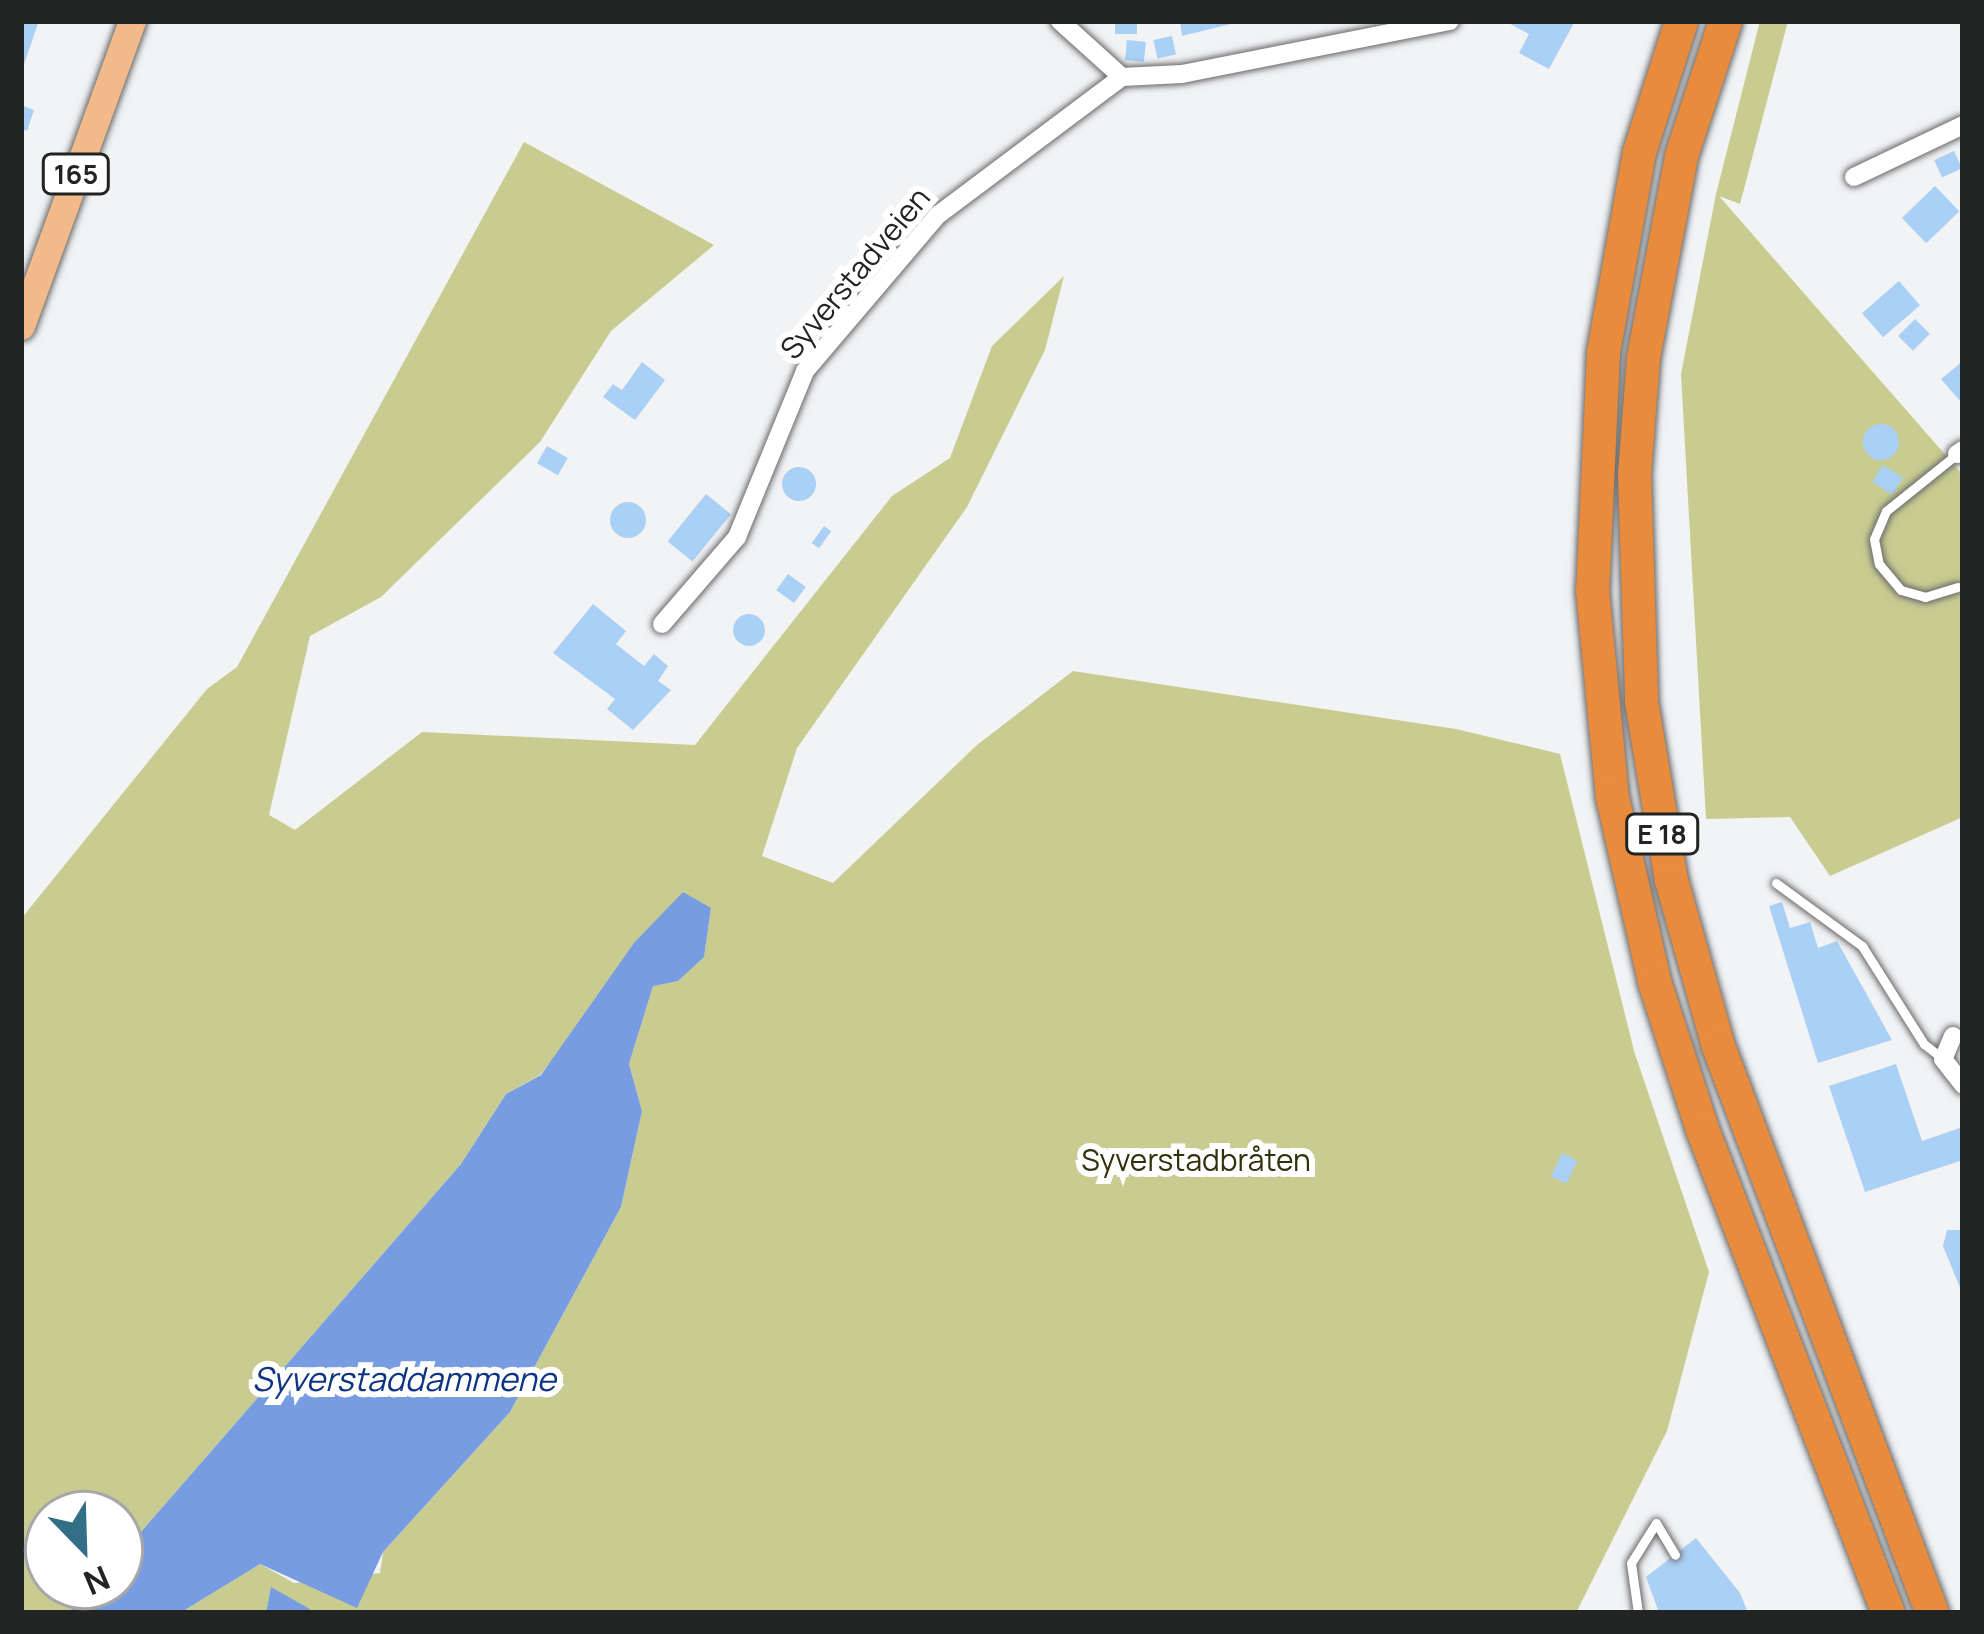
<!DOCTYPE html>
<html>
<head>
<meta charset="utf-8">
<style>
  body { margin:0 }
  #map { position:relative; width:1984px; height:1634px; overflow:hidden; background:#f2f3f5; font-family:Manrope,sans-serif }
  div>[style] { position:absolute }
  .green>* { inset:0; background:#c9cc91 }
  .water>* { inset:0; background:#789ce1 }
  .building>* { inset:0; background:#aad0f5; transform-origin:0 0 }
  .round { border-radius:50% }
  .roads { filter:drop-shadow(0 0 3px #6a6b6c) drop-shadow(0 0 3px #6a6b6c) }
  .lane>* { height:9px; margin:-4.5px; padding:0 4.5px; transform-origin:4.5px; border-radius:4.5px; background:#fff }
  .street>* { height:18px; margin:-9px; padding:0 9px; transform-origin:9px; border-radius:9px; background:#fff }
  .primary>* { height:27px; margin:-13.5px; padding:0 13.5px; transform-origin:13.5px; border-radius:13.5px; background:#f2b98b }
  .highway>* { height:33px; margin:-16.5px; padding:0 16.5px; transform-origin:16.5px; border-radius:16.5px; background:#e98b3d }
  span { translate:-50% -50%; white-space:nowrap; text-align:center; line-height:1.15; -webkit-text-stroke:12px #fff; paint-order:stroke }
  .shield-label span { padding:3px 9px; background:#fff; border:3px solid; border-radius:9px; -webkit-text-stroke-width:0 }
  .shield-label { font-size:27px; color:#222323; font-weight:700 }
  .street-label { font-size:30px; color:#222323 }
  .park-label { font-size:30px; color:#31320c }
  .water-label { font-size:33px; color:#0f3483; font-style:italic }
  .frame { position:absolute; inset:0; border:24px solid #222323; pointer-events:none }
  .north { position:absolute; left:24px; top:1490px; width:120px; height:120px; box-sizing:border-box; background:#fff; border:3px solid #a7a7a7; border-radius:50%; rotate:157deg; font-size:33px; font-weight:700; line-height:48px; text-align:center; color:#222323 }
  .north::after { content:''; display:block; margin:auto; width:42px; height:54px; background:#326f86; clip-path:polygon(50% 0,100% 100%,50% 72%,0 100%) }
</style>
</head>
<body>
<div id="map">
  <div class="green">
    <i style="clip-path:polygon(1760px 21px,1788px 21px,1740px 204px,1719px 196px,1963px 475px,1963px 817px,1830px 876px,1790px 817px,1706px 819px,1681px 374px,1716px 194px)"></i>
    <i style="clip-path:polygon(524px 142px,714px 245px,611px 331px,540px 442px,381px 597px,310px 636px,269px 815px,295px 830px,422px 732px,695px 745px,892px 496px,950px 458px,992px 346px,1064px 276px,1045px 350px,967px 507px,797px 748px,762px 856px,833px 883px,977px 745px,1073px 671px,1456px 729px,1560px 754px,1634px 1051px,1709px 1272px,1667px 1431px,1576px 1613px,314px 1613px,271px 1588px,266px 1613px,180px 1613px,260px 1564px,294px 1583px,380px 1573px,383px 1552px,510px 1412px,621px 1207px,642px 1111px,629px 1064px,653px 985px,678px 981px,704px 956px,711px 908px,583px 1023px,540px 1075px,506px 1094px,461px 1164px,120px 1556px,120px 1514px,48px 1514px,48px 1586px,91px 1586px,69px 1613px,21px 1613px,21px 919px,207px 689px,237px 667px)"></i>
  </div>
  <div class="water">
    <i style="clip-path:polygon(683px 892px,711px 908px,704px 957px,678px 981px,653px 986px,629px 1064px,642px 1111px,621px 1207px,510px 1412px,383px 1552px,357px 1608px,260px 1564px,180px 1613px,69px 1613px,91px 1586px,120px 1586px,120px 1556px,461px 1164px,506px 1094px,541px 1075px,634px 943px)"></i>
    <i style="clip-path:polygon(271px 1587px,308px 1608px,314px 1613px,266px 1613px)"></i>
  </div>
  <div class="building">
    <i style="clip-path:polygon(21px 21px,39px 21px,22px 70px,21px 69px)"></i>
    <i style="left:1115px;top:21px;width:22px;height:13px"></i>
    <i style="clip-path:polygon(1180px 21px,1235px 21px,1235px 23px,1182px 36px)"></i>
    <i style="clip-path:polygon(1505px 21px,1570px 21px,1574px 23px,1549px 69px,1519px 53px,1529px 34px)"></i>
    <i style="left:1172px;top:36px;width:19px;height:19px;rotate:78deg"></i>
    <i style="left:1127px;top:40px;width:19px;height:20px;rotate:6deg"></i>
    <i style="clip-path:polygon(21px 105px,34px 110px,27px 131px,21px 129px)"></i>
    <i style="left:1954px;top:151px;width:19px;height:22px;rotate:65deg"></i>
    <i style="left:1935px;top:186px;width:35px;height:46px;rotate:46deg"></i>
    <i style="left:1899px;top:281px;width:32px;height:49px;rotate:49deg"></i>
    <i style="left:1915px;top:319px;width:21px;height:24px;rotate:45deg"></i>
    <i style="clip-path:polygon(1963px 361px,1963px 398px,1960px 401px,1941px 379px)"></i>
    <i style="clip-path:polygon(642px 362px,665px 380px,635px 420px,603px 397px,613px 384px,622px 390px)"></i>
    <i class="round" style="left:1863px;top:424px;width:36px;height:36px"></i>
    <i style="left:547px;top:446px;width:24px;height:20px;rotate:30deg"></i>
    <i style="left:1883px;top:465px;width:24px;height:20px;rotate:33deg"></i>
    <i class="round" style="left:782px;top:467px;width:34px;height:34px"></i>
    <i style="left:706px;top:494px;width:32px;height:61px;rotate:39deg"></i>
    <i class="round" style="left:610px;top:502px;width:36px;height:36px"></i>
    <i style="left:824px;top:526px;width:9px;height:21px;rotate:36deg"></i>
    <i style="left:788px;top:574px;width:22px;height:20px;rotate:36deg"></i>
    <i style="clip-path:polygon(593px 604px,626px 631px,616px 644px,644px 666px,654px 654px,668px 666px,658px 681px,671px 690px,633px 730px,607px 709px,615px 699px,553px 653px)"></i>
    <i class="round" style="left:733px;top:614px;width:32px;height:32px"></i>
    <i style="clip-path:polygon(1782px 902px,1790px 928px,1810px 922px,1818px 948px,1837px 941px,1892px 1040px,1818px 1063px,1769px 906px)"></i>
    <i style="clip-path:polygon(1896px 1064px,1922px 1141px,1963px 1127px,1963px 1160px,1865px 1192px,1829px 1086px)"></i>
    <i style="left:1562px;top:1153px;width:17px;height:26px;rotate:25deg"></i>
    <i style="clip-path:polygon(1947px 1230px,1963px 1230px,1963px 1295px,1943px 1246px)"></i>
    <i style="clip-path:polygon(1696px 1538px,1740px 1593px,1748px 1613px,1659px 1613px,1646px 1577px)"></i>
  </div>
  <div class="roads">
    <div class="lane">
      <i style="left:1957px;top:454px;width:91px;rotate:141.2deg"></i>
      <i style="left:1886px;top:511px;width:30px;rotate:113deg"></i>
      <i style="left:1874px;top:539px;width:25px;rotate:79deg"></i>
      <i style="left:1879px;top:564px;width:34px;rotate:50deg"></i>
      <i style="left:1901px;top:590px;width:25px;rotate:16deg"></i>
      <i style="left:1925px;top:597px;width:34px;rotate:-17deg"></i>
      <i style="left:1776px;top:883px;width:107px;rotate:36.2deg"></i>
      <i style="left:1862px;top:946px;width:116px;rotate:57.7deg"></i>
      <i style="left:1924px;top:1044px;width:24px;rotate:38deg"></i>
      <i style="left:1638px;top:1613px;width:50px;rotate:-98deg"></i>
      <i style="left:1631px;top:1563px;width:47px;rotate:-58deg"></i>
      <i style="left:1656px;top:1523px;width:37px;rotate:59deg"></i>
    </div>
    <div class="street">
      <i style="left:1060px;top:21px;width:84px;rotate:42.1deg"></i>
      <i style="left:1122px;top:77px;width:60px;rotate:-2.9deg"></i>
      <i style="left:1182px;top:74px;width:273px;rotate:-11.2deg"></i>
      <i style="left:1854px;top:177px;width:121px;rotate:-25.5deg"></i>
      <i style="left:1957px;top:454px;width:7px;rotate:-34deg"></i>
      <i style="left:662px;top:624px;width:115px;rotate:-49.2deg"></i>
      <i style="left:737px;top:537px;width:179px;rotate:-67.7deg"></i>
      <i style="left:805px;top:371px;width:205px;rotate:-49.6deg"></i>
      <i style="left:938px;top:215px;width:230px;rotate:-36.9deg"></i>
      <i style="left:1953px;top:1036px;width:25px;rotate:113deg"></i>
      <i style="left:1943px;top:1059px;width:33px;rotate:52deg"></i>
    </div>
    <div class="primary">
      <i style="left:21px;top:326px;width:325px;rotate:-70deg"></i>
    </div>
    <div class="highway">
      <i style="left:1681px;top:21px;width:138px;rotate:107.8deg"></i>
      <i style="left:1639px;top:152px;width:203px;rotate:100.2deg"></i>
      <i style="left:1603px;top:352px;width:238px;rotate:92.6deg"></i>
      <i style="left:1592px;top:590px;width:208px;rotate:84.5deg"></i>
      <i style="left:1612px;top:797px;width:189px;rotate:77.1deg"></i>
      <i style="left:1654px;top:981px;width:156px;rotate:72deg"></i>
      <i style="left:1702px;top:1129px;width:519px;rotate:68.98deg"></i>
      <i style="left:1725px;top:21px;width:142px;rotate:108.1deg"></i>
      <i style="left:1681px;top:156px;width:205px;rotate:100.7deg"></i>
      <i style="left:1643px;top:357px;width:116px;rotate:94.4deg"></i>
      <i style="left:1634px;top:473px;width:228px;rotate:88.2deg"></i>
      <i style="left:1641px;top:701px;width:181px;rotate:80.5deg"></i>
      <i style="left:1671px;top:880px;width:173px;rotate:74.2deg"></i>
      <i style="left:1718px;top:1046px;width:606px;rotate:69.32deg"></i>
    </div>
  </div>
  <div class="shield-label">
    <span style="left:76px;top:174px">165</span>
    <span style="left:1662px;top:834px">E 18</span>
  </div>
  <div class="street-label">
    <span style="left:855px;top:273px;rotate:-50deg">Syverstadveien</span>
  </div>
  <div class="park-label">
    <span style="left:1196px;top:1160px">Syverstadbråten</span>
  </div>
  <div class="water-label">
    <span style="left:404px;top:1379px">Syverstaddammene</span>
  </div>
  <div class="frame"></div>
  <div class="north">N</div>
</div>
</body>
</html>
